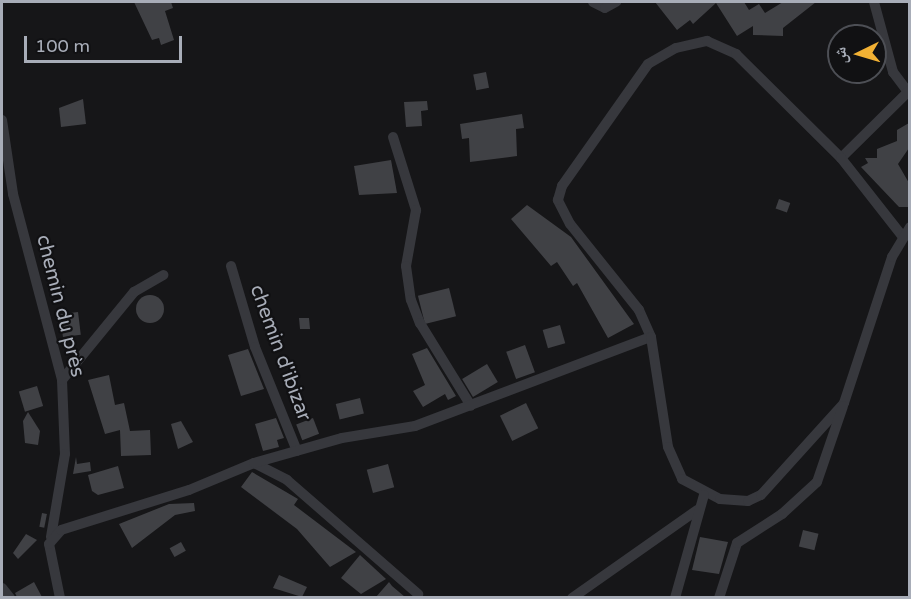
<!DOCTYPE html>
<html>
<head>
<meta charset="utf-8">
<style>
  body { margin:0 }
  #map { position:relative; width:911px; height:599px; overflow:hidden; background:#161618; font-family:"Varela Round","Noto Naskh Arabic",sans-serif }
  div>[style] { position:absolute }
  .building>* { inset:0; background:#404145; transform-origin:0 0 }
  .round { border-radius:50% }
  .street>* { height:10px; margin:-5px; padding:0 5px; transform-origin:5px; border-radius:5px; background:#37383d }
  span { translate:-50% -50%; white-space:nowrap; text-align:center; line-height:1.15; -webkit-text-stroke:4.5px #111113; paint-order:stroke }
  .street-label { font-size:20px; color:#a8adb8 }
  .frame { position:absolute; inset:0; border:3px solid #a8adb8; pointer-events:none }
  .north { position:absolute; left:827px; top:24px; width:60px; height:60px; box-sizing:border-box; background:#111113; border:2px solid #4d4f55; border-radius:50%; rotate:265deg; font-size:16px; font-weight:700; line-height:24px; text-align:center; color:#a8adb8 }
  .north::after { content:''; display:block; margin:auto; width:21px; height:27px; background:#f2b134; clip-path:polygon(50% 0,100% 100%,50% 72%,0 100%) }
  .scale { position:absolute; left:24px; top:36px; width:158px; height:27px; box-sizing:border-box; border:3px solid #a8adb8; border-top:0; padding-left:8px; font-size:18px; line-height:21px; white-space:nowrap; color:#a8adb8; -webkit-text-stroke:4px #111113; paint-order:stroke }
</style>
</head>
<body>
<div id="map">
  <div class="building">
    <i style="clip-path:polygon(134px 2px,171px 2px,173px 8px,165px 11px,174px 40px,161px 45px,159px 38px,152px 40px)"></i>
    <i style="clip-path:polygon(655px 2px,744px 2px,749px 10px,759px 4px,765px 13px,783px 2px,816px 2px,783px 28px,783px 36px,753px 35px,753px 26px,737px 36px,716px 3px,693px 24px,690px 20px,677px 30px)"></i>
    <i style="left:486px;top:72px;width:16px;height:13px;rotate:79deg"></i>
    <i style="clip-path:polygon(83px 99px,86px 124px,61px 127px,59px 108px)"></i>
    <i style="clip-path:polygon(427px 101px,428px 110px,421px 111px,422px 126px,406px 127px,404px 102px)"></i>
    <i style="clip-path:polygon(522px 114px,524px 128px,516px 129px,517px 156px,470px 162px,469px 138px,462px 139px,460px 124px)"></i>
    <i style="clip-path:polygon(909px 123px,909px 148px,898px 164px,909px 183px,909px 207px,899px 207px,861px 167px,868px 163px,865px 158px,877px 158px,877px 149px,897px 141px,897px 130px)"></i>
    <i style="clip-path:polygon(391px 160px,397px 193px,359px 195px,354px 166px)"></i>
    <i style="left:779px;top:199px;width:12px;height:10px;rotate:20deg"></i>
    <i style="clip-path:polygon(527px 205px,571px 237px,634px 324px,608px 338px,577px 283px,573px 286px,557px 262px,551px 266px,511px 219px)"></i>
    <i style="left:449px;top:288px;width:29px;height:32px;rotate:76deg"></i>
    <i class="round" style="left:136px;top:295px;width:28px;height:28px"></i>
    <i style="left:78px;top:312px;width:23px;height:18px;rotate:83deg"></i>
    <i style="clip-path:polygon(299px 318px,309px 318px,310px 329px,300px 329px)"></i>
    <i style="left:560px;top:325px;width:19px;height:18px;rotate:74deg"></i>
    <i style="left:525px;top:345px;width:29px;height:20px;rotate:70deg"></i>
    <i style="clip-path:polygon(427px 348px,456px 396px,448px 400px,445px 394px,423px 407px,413px 391px,425px 385px,412px 354px)"></i>
    <i style="clip-path:polygon(248px 349px,264px 389px,241px 396px,228px 355px)"></i>
    <i style="left:487px;top:364px;width:21px;height:29px;rotate:59deg"></i>
    <i style="clip-path:polygon(109px 375px,115px 405px,124px 403px,130px 431px,150px 430px,151px 455px,121px 456px,120px 430px,105px 434px,88px 380px)"></i>
    <i style="left:37px;top:386px;width:21px;height:19px;rotate:73deg"></i>
    <i style="left:360px;top:398px;width:16px;height:25px;rotate:76deg"></i>
    <i style="left:526px;top:403px;width:28px;height:29px;rotate:64deg"></i>
    <i style="clip-path:polygon(28px 412px,40px 431px,38px 445px,25px 443px,23px 421px)"></i>
    <i style="clip-path:polygon(276px 418px,284px 438px,277px 440px,279px 447px,263px 451px,255px 424px)"></i>
    <i style="left:313px;top:418px;width:17px;height:18px;rotate:69deg"></i>
    <i style="clip-path:polygon(181px 421px,193px 442px,178px 449px,171px 424px)"></i>
    <i style="clip-path:polygon(76px 457px,77px 464px,90px 462px,91px 471px,73px 474px)"></i>
    <i style="left:388px;top:464px;width:24px;height:22px;rotate:75deg"></i>
    <i style="clip-path:polygon(118px 466px,124px 488px,98px 495px,92px 491px,88px 475px)"></i>
    <i style="clip-path:polygon(252px 472px,298px 499px,294px 505px,356px 552px,330px 567px,297px 529px,241px 487px)"></i>
    <i style="clip-path:polygon(194px 503px,195px 511px,175px 515px,132px 548px,119px 524px,169px 504px)"></i>
    <i style="left:42px;top:513px;width:5px;height:14px;rotate:11deg"></i>
    <i style="left:803px;top:530px;width:16px;height:17px;rotate:14deg"></i>
    <i style="clip-path:polygon(26px 534px,37px 540px,18px 559px,13px 553px)"></i>
    <i style="clip-path:polygon(700px 537px,728px 542px,719px 574px,692px 570px)"></i>
    <i style="left:181px;top:542px;width:10px;height:13px;rotate:61deg"></i>
    <i style="clip-path:polygon(360px 555px,386px 579px,361px 594px,341px 578px)"></i>
    <i style="clip-path:polygon(279px 575px,307px 587px,302px 597px,273px 588px)"></i>
    <i style="clip-path:polygon(34px 582px,42px 597px,17px 597px,15px 593px)"></i>
    <i style="clip-path:polygon(389px 582px,392px 586px,405px 597px,376px 597px)"></i>
  </div>
  <div class="street">
    <i style="left:593px;top:2px;width:13px;rotate:27deg"></i>
    <i style="left:605px;top:8px;width:13px;rotate:-29deg"></i>
    <i style="left:874px;top:2px;width:73px;rotate:74.8deg"></i>
    <i style="left:893px;top:72px;width:25px;rotate:53deg"></i>
    <i style="left:2px;top:120px;width:75px;rotate:81.5deg"></i>
    <i style="left:13px;top:194px;width:192px;rotate:75.2deg"></i>
    <i style="left:62px;top:380px;width:74px;rotate:87.7deg"></i>
    <i style="left:65px;top:454px;width:84px;rotate:99.6deg"></i>
    <i style="left:393px;top:137px;width:77px;rotate:72.5deg"></i>
    <i style="left:416px;top:210px;width:57px;rotate:100.1deg"></i>
    <i style="left:406px;top:266px;width:34px;rotate:82deg"></i>
    <i style="left:411px;top:300px;width:25px;rotate:69deg"></i>
    <i style="left:420px;top:323px;width:97px;rotate:58.4deg"></i>
    <i style="left:841px;top:158px;width:97px;rotate:-44.6deg"></i>
    <i style="left:231px;top:266px;width:84px;rotate:73.5deg"></i>
    <i style="left:255px;top:347px;width:112px;rotate:68deg"></i>
    <i style="left:651px;top:337px;width:30px;rotate:-114deg"></i>
    <i style="left:639px;top:310px;width:110px;rotate:-128.7deg"></i>
    <i style="left:570px;top:224px;width:27px;rotate:-117deg"></i>
    <i style="left:558px;top:200px;width:15px;rotate:-74deg"></i>
    <i style="left:562px;top:186px;width:149px;rotate:-54.8deg"></i>
    <i style="left:648px;top:64px;width:32px;rotate:-30deg"></i>
    <i style="left:676px;top:48px;width:32px;rotate:-13deg"></i>
    <i style="left:707px;top:41px;width:32px;rotate:24deg"></i>
    <i style="left:736px;top:54px;width:148px;rotate:44.7deg"></i>
    <i style="left:841px;top:158px;width:100px;rotate:51.9deg"></i>
    <i style="left:62px;top:380px;width:114px;rotate:-50.7deg"></i>
    <i style="left:134px;top:292px;width:34px;rotate:-30deg"></i>
    <i style="left:254px;top:463px;width:37px;rotate:27deg"></i>
    <i style="left:287px;top:480px;width:174px;rotate:41deg"></i>
    <i style="left:2px;top:588px;width:13px;rotate:51deg"></i>
    <i style="left:60px;top:598px;width:55px;rotate:-101.5deg"></i>
    <i style="left:49px;top:544px;width:18px;rotate:-49deg"></i>
    <i style="left:61px;top:530px;width:134px;rotate:-17.4deg"></i>
    <i style="left:189px;top:490px;width:70px;rotate:-22.6deg"></i>
    <i style="left:254px;top:463px;width:91px;rotate:-15.9deg"></i>
    <i style="left:342px;top:438px;width:74px;rotate:-9.3deg"></i>
    <i style="left:415px;top:426px;width:252px;rotate:-20.7deg"></i>
    <i style="left:651px;top:337px;width:111px;rotate:81.2deg"></i>
    <i style="left:668px;top:447px;width:35px;rotate:66deg"></i>
    <i style="left:682px;top:479px;width:43px;rotate:27.8deg"></i>
    <i style="left:720px;top:499px;width:28px;rotate:4deg"></i>
    <i style="left:748px;top:501px;width:14px;rotate:-25deg"></i>
    <i style="left:761px;top:495px;width:124px;rotate:-47.9deg"></i>
    <i style="left:844px;top:403px;width:154px;rotate:-71.8deg"></i>
    <i style="left:892px;top:257px;width:35px;rotate:-59deg"></i>
    <i style="left:572px;top:598px;width:153px;rotate:-35.1deg"></i>
    <i style="left:675px;top:598px;width:107px;rotate:-74.3deg"></i>
    <i style="left:719px;top:598px;width:58px;rotate:-71.9deg"></i>
    <i style="left:737px;top:543px;width:54px;rotate:-32.8deg"></i>
    <i style="left:782px;top:514px;width:47px;rotate:-42.4deg"></i>
    <i style="left:817px;top:482px;width:80px;rotate:-71.1deg"></i>
  </div>
  <div class="street-label">
    <span style="left:60px;top:306px;rotate:76deg">chemin du près</span>
    <span style="left:280px;top:353px;rotate:70deg">chemin d'ibizar</span>
  </div>
  <div class="frame"></div>
  <div class="north">ش</div>
  <div class="scale">100 m</div>
</div>
</body>
</html>
